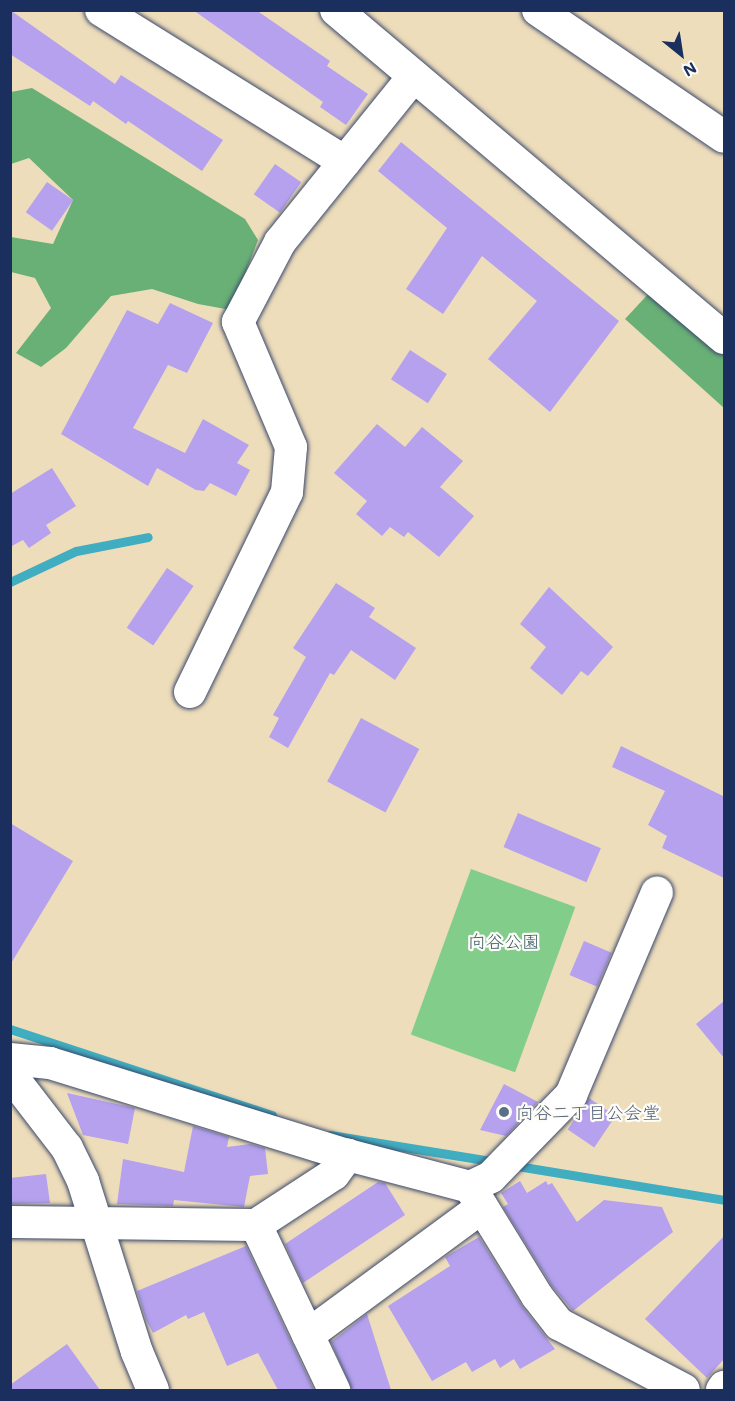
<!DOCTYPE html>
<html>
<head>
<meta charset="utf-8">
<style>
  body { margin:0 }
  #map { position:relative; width:735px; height:1401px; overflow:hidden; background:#edb; font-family:Mali,"Klee One",sans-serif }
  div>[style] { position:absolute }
  .green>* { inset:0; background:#82cd8a; transform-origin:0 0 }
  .forest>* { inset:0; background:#69b076 }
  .stream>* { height:9px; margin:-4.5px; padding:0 4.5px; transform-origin:4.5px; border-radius:4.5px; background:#41adc0 }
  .building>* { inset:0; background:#b5a1ed; transform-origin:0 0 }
  .roads { filter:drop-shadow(0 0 2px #3b496c) drop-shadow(0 0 2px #3b496c) }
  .street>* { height:32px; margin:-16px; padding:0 16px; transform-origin:16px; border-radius:16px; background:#fff }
  .dots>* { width:16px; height:16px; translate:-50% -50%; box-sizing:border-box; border:3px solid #fdfcf7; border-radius:50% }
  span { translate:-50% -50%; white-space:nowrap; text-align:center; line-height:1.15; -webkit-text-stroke:4.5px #fdfcf7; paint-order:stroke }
  .park-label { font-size:18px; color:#3a5e6b }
  .service-label { font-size:18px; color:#4e5e75 }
  .left { translate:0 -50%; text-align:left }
  .frame { position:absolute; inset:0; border:12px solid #1b2f5e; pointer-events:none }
  .north { position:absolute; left:651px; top:24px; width:60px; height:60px; -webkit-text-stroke:4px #fdfcf7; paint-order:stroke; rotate:150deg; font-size:16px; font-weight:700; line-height:24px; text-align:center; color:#1b2f5e }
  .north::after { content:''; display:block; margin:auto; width:21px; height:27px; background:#1b2f5e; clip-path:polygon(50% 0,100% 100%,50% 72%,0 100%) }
</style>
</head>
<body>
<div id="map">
  <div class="green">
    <i style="left:471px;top:869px;width:111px;height:176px;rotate:20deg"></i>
  </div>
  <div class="forest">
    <i style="clip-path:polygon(32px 88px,245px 219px,258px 240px,231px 310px,198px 304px,152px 289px,111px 296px,66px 348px,41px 367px,16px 353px,51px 308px,35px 278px,11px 272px,11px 237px,53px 244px,73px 200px,29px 158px,11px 164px,11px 92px)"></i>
    <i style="clip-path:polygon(650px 292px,724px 339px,724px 408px,625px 319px)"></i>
  </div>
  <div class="stream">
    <i style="left:10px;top:582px;width:73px;rotate:-25.2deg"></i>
    <i style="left:76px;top:551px;width:73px;rotate:-11deg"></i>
    <i style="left:10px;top:1029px;width:276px;rotate:18.2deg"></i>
    <i style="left:330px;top:1135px;width:169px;rotate:9.2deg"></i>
    <i style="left:511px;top:1165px;width:216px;rotate:9.3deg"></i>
  </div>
  <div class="building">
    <i style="clip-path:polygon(10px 10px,115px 84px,121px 75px,223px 140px,202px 171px,128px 121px,126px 124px,93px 101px,90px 106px,10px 54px)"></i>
    <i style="clip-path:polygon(193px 10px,256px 10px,330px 61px,327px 66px,368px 94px,346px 125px,320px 107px,323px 102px)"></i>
    <i style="clip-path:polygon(401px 142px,619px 321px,550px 412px,488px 359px,537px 301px,482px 256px,443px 314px,406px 289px,447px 228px,378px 171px)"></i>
    <i style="left:275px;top:164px;width:32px;height:37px;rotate:35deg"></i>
    <i style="left:47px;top:182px;width:32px;height:37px;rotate:35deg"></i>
    <i style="clip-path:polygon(170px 303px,213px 323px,187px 373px,168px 365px,133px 428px,185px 453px,203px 419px,249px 445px,237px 463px,250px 470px,236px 496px,210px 483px,204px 491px,196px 490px,157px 468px,148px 486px,61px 434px,127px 310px,158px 324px)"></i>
    <i style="left:410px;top:350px;width:44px;height:35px;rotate:33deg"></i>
    <i style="clip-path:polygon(377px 424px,405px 447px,422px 427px,463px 461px,440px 487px,474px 516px,439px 557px,408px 532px,404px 537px,390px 527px,382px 536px,356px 514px,367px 501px,334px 473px)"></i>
    <i style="clip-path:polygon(52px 468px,76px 506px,46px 525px,51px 533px,29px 548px,23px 540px,10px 547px,10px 494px)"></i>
    <i style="left:167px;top:568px;width:32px;height:72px;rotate:34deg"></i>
    <i style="clip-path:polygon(336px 583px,375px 608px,369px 617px,416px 648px,395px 680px,351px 650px,334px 675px,330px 673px,288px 748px,269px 737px,279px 718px,273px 715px,306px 657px,293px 648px)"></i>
    <i style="clip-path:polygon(549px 587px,613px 647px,588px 676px,581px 671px,562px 695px,530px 668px,546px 647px,520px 624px)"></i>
    <i style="left:361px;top:718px;width:66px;height:72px;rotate:28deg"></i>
    <i style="clip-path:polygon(621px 746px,723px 796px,724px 878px,662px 848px,667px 836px,648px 825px,665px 791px,612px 767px)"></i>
    <i style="left:518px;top:813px;width:90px;height:37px;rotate:23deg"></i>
    <i style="clip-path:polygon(10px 823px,73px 861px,10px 965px)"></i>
    <i style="left:584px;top:941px;width:30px;height:37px;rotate:23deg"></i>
    <i style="clip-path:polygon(724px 1001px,724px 1058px,696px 1024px)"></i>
    <i style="clip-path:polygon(504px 1084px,538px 1102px,506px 1136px,480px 1130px)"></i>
    <i style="clip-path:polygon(67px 1093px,135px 1108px,128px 1144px,83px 1135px)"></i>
    <i style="left:589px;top:1098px;width:32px;height:38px;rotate:34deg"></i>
    <i style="clip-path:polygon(193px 1126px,229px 1137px,227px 1147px,250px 1144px,265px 1148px,268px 1174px,250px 1176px,244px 1207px,174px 1200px,173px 1206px,117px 1204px,123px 1159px,184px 1172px)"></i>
    <i style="clip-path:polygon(46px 1174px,50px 1203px,10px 1204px,10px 1178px)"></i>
    <i style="clip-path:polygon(520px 1181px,527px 1193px,546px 1181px,548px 1185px,552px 1183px,577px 1222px,604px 1200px,662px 1207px,673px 1232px,573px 1311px,552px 1286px,503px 1207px,508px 1204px,501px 1193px)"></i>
    <i style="clip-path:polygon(378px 1182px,385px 1183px,405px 1215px,303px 1283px,285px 1244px)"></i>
    <i style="clip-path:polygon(724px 1236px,724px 1359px,707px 1378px,645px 1319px)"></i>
    <i style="clip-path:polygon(479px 1237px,522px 1306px,555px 1349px,520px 1369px,514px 1359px,500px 1368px,495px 1359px,472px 1372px,466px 1362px,432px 1381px,388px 1306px,450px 1266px,445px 1257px)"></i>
    <i style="clip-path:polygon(246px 1246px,314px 1390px,278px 1390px,258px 1353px,227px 1366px,204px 1312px,188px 1319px,186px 1315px,153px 1333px,146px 1320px,137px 1291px)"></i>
    <i style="clip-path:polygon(367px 1314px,391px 1390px,352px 1390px,331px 1342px)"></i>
    <i style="clip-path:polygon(67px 1344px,100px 1390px,10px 1390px,10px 1385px)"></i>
  </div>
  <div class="roads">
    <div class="street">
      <i style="left:101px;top:10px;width:287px;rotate:31.9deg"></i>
      <i style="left:336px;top:10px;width:508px;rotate:40.21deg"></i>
      <i style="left:538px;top:10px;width:225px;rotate:34.3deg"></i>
      <i style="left:190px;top:692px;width:222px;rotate:-64.1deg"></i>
      <i style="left:287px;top:492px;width:45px;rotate:-84.9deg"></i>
      <i style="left:291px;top:447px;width:136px;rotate:-113deg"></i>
      <i style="left:238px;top:322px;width:90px;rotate:-62.3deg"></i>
      <i style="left:280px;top:242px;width:213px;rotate:-51.1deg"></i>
      <i style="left:10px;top:1059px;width:40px;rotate:5.7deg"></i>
      <i style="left:50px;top:1063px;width:312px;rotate:17.2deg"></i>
      <i style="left:348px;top:1155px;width:126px;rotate:14.7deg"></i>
      <i style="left:470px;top:1187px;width:128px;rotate:58.4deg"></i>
      <i style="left:537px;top:1296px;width:36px;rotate:52deg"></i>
      <i style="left:559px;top:1324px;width:141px;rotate:27.8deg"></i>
      <i style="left:10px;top:1074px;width:93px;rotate:52.4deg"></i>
      <i style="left:67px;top:1148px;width:37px;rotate:64deg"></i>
      <i style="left:83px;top:1181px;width:179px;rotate:72.5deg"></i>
      <i style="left:137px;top:1352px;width:41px;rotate:67.2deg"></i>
      <i style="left:470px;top:1187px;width:23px;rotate:-25deg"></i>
      <i style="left:491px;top:1177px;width:115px;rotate:-45.7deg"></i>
      <i style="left:571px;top:1095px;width:220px;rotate:-67deg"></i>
      <i style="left:10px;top:1222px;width:246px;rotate:0.7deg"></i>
      <i style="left:256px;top:1225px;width:93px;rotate:-33.2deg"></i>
      <i style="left:334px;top:1174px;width:24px;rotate:-54deg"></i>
      <i style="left:256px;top:1225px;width:183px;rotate:64.7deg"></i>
      <i style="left:308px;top:1335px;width:216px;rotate:-36.3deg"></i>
      <i style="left:722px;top:1390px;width:4px;rotate:-56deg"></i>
    </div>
  </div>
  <div class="dots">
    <i style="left:504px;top:1112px;background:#5c6f8a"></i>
  </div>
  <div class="park-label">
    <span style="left:504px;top:941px">向谷公園</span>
  </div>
  <div class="service-label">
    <span class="left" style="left:516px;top:1112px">向谷二丁目公会堂</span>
  </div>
  <div class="frame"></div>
  <div class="north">N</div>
</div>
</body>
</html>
